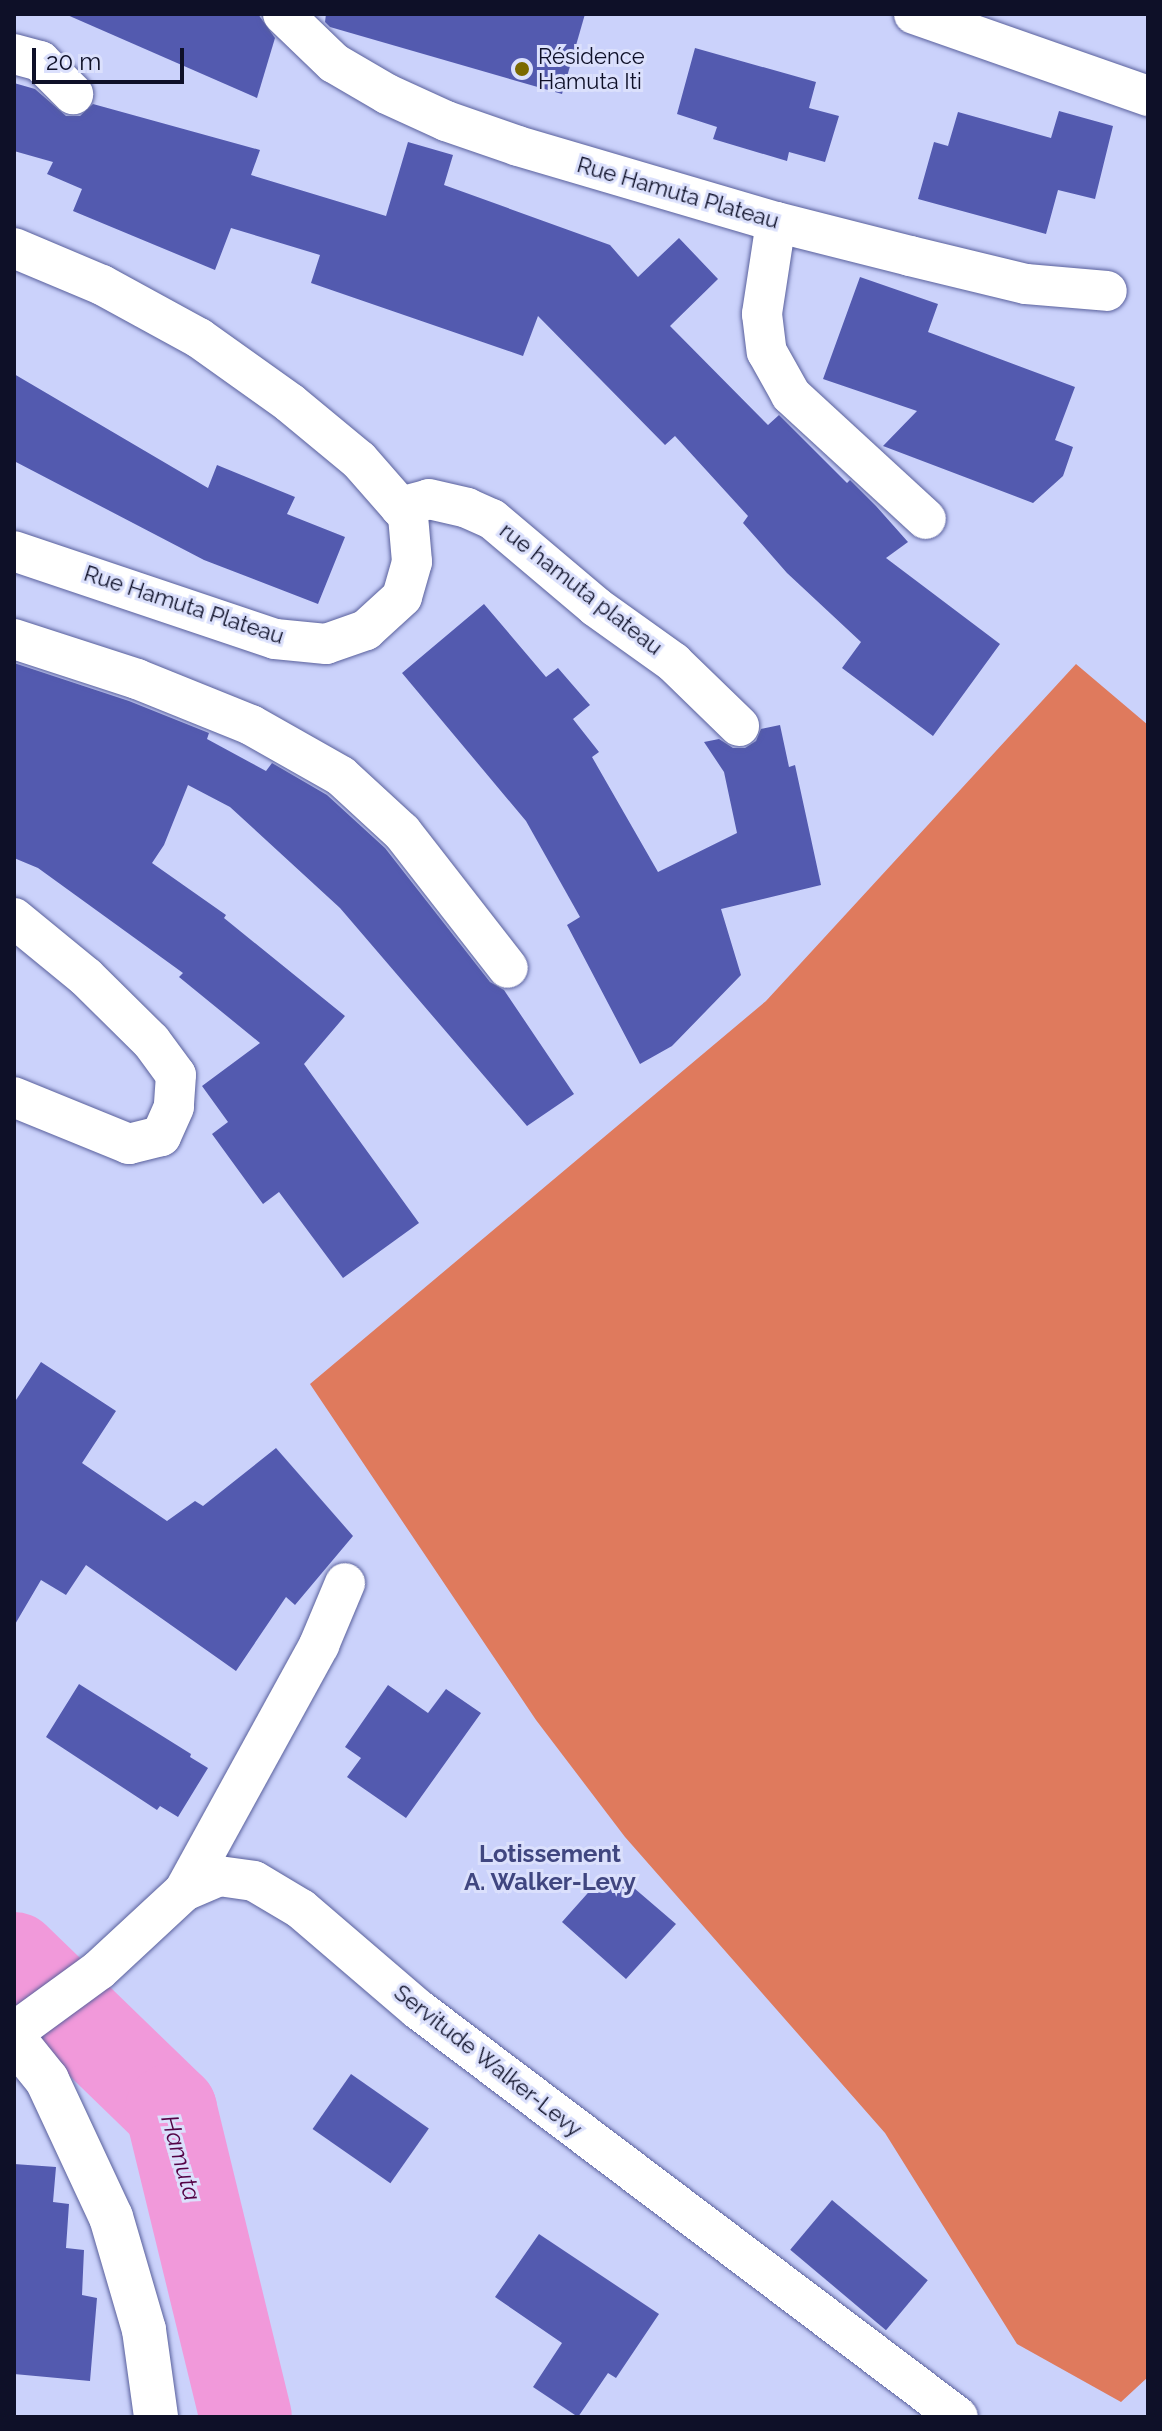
<!DOCTYPE html>
<html>
<head>
<meta charset="utf-8">
<style>
  body { margin:0 }
  #map { position:relative; width:1162px; height:2431px; overflow:hidden; background:#cbd2fb; font-family:Raleway,sans-serif }
  div>[style] { position:absolute }
  .forest>* { inset:0; background:#df7a5d }
  .river>* { height:92px; margin:-46px; padding:0 46px; transform-origin:46px; border-radius:46px; background:#f199da }
  .building>* { inset:0; background:#535aaf; transform-origin:0 0 }
  .roads { filter:drop-shadow(0 0 2px #59609c) drop-shadow(0 0 2px #59609c) }
  .street>* { height:40px; margin:-20px; padding:0 20px; transform-origin:20px; border-radius:20px; background:#fff }
  .secondary>* { height:44px; margin:-22px; padding:0 22px; transform-origin:22px; border-radius:22px; background:#fff }
  .dots>* { width:22px; height:22px; translate:-50% -50%; box-sizing:border-box; border:4px solid #dbe0fc; border-radius:50% }
  span { translate:-50% -50%; white-space:nowrap; text-align:center; line-height:1.15; -webkit-text-stroke:6px #dbe0fc; paint-order:stroke }
  .poi-label { font-size:22px; color:#0e1028 }
  .left { translate:0 -50%; text-align:left }
  .street-label { font-size:22px; color:#0e1028 }
  .neighbourhood-label { font-size:24px; color:#404680; font-weight:700 }
  .water-label { font-size:24px; color:#540346; font-style:italic }
  .frame { position:absolute; inset:0; border:16px solid #0e1028; pointer-events:none }
  .scale { position:absolute; left:32px; top:48px; width:152px; height:36px; box-sizing:border-box; border:4px solid #0e1028; border-top:0; padding-left:10px; font-size:24px; line-height:28px; white-space:nowrap; color:#0e1028; -webkit-text-stroke:6px #dbe0fc; paint-order:stroke }
</style>
</head>
<body>
<div id="map">
  <div class="forest">
    <i style="clip-path:polygon(1076px 664px,1148px 725px,1148px 2377px,1121px 2402px,1017px 2344px,885px 2133px,625px 1837px,536px 1720px,310px 1384px,766px 1001px)"></i>
  </div>
  <div class="river">
    <i style="left:14px;top:1958px;width:219px;rotate:44.1deg"></i>
    <i style="left:171px;top:2110px;width:316px;rotate:76.3deg"></i>
  </div>
  <div class="building">
    <i style="clip-path:polygon(65px 14px,258px 14px,275px 38px,257px 98px)"></i>
    <i style="clip-path:polygon(326px 14px,585px 14px,562px 94px,330px 27px,325px 22px)"></i>
    <i style="clip-path:polygon(695px 48px,816px 82px,809px 108px,839px 116px,825px 162px,789px 152px,787px 161px,713px 139px,717px 127px,677px 114px)"></i>
    <i style="clip-path:polygon(14px 83px,35px 89px,66px 116px,80px 116px,93px 104px,260px 150px,251px 175px,386px 216px,408px 142px,453px 155px,444px 185px,610px 245px,638px 277px,679px 238px,718px 279px,670px 326px,768px 425px,779px 415px,847px 483px,850px 480px,876px 506px,908px 542px,886px 558px,1000px 644px,933px 736px,842px 668px,861px 642px,787px 573px,743px 523px,748px 516px,675px 436px,665px 445px,538px 316px,523px 356px,311px 283px,320px 255px,231px 228px,215px 270px,73px 211px,82px 189px,47px 174px,53px 162px,14px 151px)"></i>
    <i style="clip-path:polygon(1059px 111px,1113px 126px,1095px 199px,1058px 190px,1046px 234px,918px 199px,934px 142px,948px 146px,958px 112px,1051px 138px)"></i>
    <i style="clip-path:polygon(860px 277px,938px 304px,928px 332px,1075px 387px,1055px 440px,1073px 447px,1063px 476px,1033px 503px,883px 446px,917px 411px,823px 379px)"></i>
    <i style="clip-path:polygon(14px 374px,208px 488px,217px 465px,295px 497px,287px 514px,345px 537px,318px 604px,204px 560px,14px 461px)"></i>
    <i style="clip-path:polygon(484px 604px,546px 677px,558px 668px,590px 705px,573px 719px,599px 752px,592px 757px,658px 872px,737px 833px,724px 772px,704px 742px,719px 739px,733px 748px,745px 748px,756px 741px,761px 729px,780px 725px,789px 767px,795px 765px,821px 885px,721px 909px,741px 975px,672px 1046px,640px 1064px,567px 925px,580px 917px,526px 821px,402px 673px)"></i>
    <i style="clip-path:polygon(14px 663px,129px 701px,209px 733px,207px 739px,266px 771px,272px 763px,327px 795px,385px 848px,490px 982px,504px 990px,574px 1094px,527px 1126px,340px 908px,230px 807px,188px 785px,164px 845px,152px 863px,226px 915px,224px 918px,345px 1016px,304px 1064px,419px 1223px,343px 1278px,279px 1192px,263px 1204px,212px 1134px,228px 1122px,202px 1086px,260px 1043px,179px 977px,183px 973px,38px 868px,14px 858px)"></i>
    <i style="clip-path:polygon(41px 1362px,116px 1411px,82px 1463px,167px 1521px,195px 1501px,203px 1506px,276px 1448px,353px 1536px,295px 1605px,286px 1597px,236px 1671px,86px 1565px,66px 1595px,41px 1580px,14px 1626px,14px 1403px)"></i>
    <i style="clip-path:polygon(79px 1684px,191px 1754px,190px 1757px,208px 1768px,178px 1817px,160px 1806px,157px 1810px,46px 1737px)"></i>
    <i style="clip-path:polygon(388px 1685px,428px 1713px,446px 1689px,481px 1713px,406px 1818px,347px 1777px,361px 1758px,345px 1747px)"></i>
    <i style="clip-path:polygon(603px 1876px,619px 1891px,627px 1882px,676px 1924px,626px 1979px,562px 1922px)"></i>
    <i style="left:351px;top:2074px;width:95px;height:67px;rotate:35deg"></i>
    <i style="clip-path:polygon(14px 2164px,56px 2167px,53px 2202px,69px 2204px,66px 2248px,84px 2250px,82px 2295px,97px 2298px,90px 2381px,14px 2374px)"></i>
    <i style="left:832px;top:2200px;width:125px;height:65px;rotate:40deg"></i>
    <i style="clip-path:polygon(539px 2234px,659px 2314px,616px 2378px,608px 2373px,578px 2417px,533px 2387px,562px 2343px,495px 2297px)"></i>
  </div>
  <div class="roads">
    <div class="street">
      <i style="left:283px;top:14px;width:71px;rotate:43.9deg"></i>
      <i style="left:334px;top:63px;width:61px;rotate:30.3deg"></i>
      <i style="left:387px;top:94px;width:65px;rotate:24.6deg"></i>
      <i style="left:446px;top:121px;width:76px;rotate:19.1deg"></i>
      <i style="left:518px;top:146px;width:269px;rotate:16.4deg"></i>
      <i style="left:776px;top:222px;width:138px;rotate:14.2deg"></i>
      <i style="left:910px;top:256px;width:119px;rotate:13.6deg"></i>
      <i style="left:1026px;top:284px;width:81px;rotate:4.9deg"></i>
      <i style="left:914px;top:14px;width:248px;rotate:19.3deg"></i>
      <i style="left:14px;top:54px;width:27px;rotate:15deg"></i>
      <i style="left:40px;top:61px;width:47px;rotate:45deg"></i>
      <i style="left:776px;top:222px;width:93px;rotate:98.7deg"></i>
      <i style="left:762px;top:314px;width:38px;rotate:83deg"></i>
      <i style="left:767px;top:352px;width:49px;rotate:60.8deg"></i>
      <i style="left:791px;top:395px;width:183px;rotate:42.6deg"></i>
      <i style="left:14px;top:248px;width:95px;rotate:22.8deg"></i>
      <i style="left:102px;top:285px;width:111px;rotate:28.7deg"></i>
      <i style="left:199px;top:338px;width:112px;rotate:35.5deg"></i>
      <i style="left:290px;top:403px;width:89px;rotate:39.6deg"></i>
      <i style="left:359px;top:460px;width:74px;rotate:48.8deg"></i>
      <i style="left:408px;top:516px;width:46px;rotate:85deg"></i>
      <i style="left:412px;top:562px;width:36px;rotate:106deg"></i>
      <i style="left:402px;top:597px;width:49px;rotate:137.5deg"></i>
      <i style="left:366px;top:630px;width:42px;rotate:160.7deg"></i>
      <i style="left:326px;top:644px;width:51px;rotate:-174.4deg"></i>
      <i style="left:275px;top:639px;width:275px;rotate:-161.4deg"></i>
      <i style="left:400px;top:507px;width:30px;rotate:-15deg"></i>
      <i style="left:429px;top:499px;width:39px;rotate:13deg"></i>
      <i style="left:467px;top:508px;width:27px;rotate:24deg"></i>
      <i style="left:492px;top:519px;width:136px;rotate:40.2deg"></i>
      <i style="left:596px;top:607px;width:95px;rotate:35.5deg"></i>
      <i style="left:673px;top:662px;width:92px;rotate:44.1deg"></i>
      <i style="left:14px;top:639px;width:129px;rotate:18deg"></i>
      <i style="left:137px;top:679px;width:123px;rotate:22deg"></i>
      <i style="left:251px;top:725px;width:103px;rotate:29.5deg"></i>
      <i style="left:341px;top:776px;width:83px;rotate:42.6deg"></i>
      <i style="left:402px;top:832px;width:172px;rotate:52.1deg"></i>
      <i style="left:14px;top:918px;width:93px;rotate:39.3deg"></i>
      <i style="left:86px;top:977px;width:91px;rotate:44.6deg"></i>
      <i style="left:151px;top:1041px;width:42px;rotate:53.7deg"></i>
      <i style="left:176px;top:1075px;width:32px;rotate:94deg"></i>
      <i style="left:174px;top:1107px;width:32px;rotate:114deg"></i>
      <i style="left:161px;top:1136px;width:33px;rotate:166deg"></i>
      <i style="left:129px;top:1144px;width:124px;rotate:-157.8deg"></i>
      <i style="left:184px;top:1891px;width:281px;rotate:-61.2deg"></i>
      <i style="left:319px;top:1645px;width:67px;rotate:-67.2deg"></i>
      <i style="left:14px;top:2032px;width:105px;rotate:-36.1deg"></i>
      <i style="left:99px;top:1970px;width:116px;rotate:-42.9deg"></i>
      <i style="left:184px;top:1891px;width:38px;rotate:-23deg"></i>
      <i style="left:219px;top:1876px;width:35px;rotate:8deg"></i>
      <i style="left:254px;top:1881px;width:55px;rotate:30.8deg"></i>
      <i style="left:301px;top:1909px;width:155px;rotate:40.6deg"></i>
      <i style="left:419px;top:2010px;width:675px;rotate:37.06deg"></i>
    </div>
    <div class="secondary">
      <i style="left:14px;top:2039px;width:53px;rotate:51.2deg"></i>
      <i style="left:47px;top:2080px;width:151px;rotate:65deg"></i>
      <i style="left:111px;top:2217px;width:118px;rotate:73.7deg"></i>
      <i style="left:144px;top:2330px;width:88px;rotate:82.1deg"></i>
    </div>
  </div>
  <div class="dots">
    <i style="left:522px;top:69px;background:#7b6900"></i>
  </div>
  <div class="poi-label">
    <span class="left" style="left:538px;top:69px">Résidence<br>Hamuta Iti</span>
  </div>
  <div class="street-label">
    <span style="left:678px;top:193px;rotate:16deg">Rue Hamuta Plateau</span>
    <span style="left:581px;top:589px;rotate:38deg">rue hamuta plateau</span>
    <span style="left:184px;top:605px;rotate:18deg">Rue Hamuta Plateau</span>
    <span style="left:488px;top:2061px;rotate:38deg">Servitude Walker-Levy</span>
  </div>
  <div class="neighbourhood-label">
    <span style="left:550px;top:1868px">Lotissement<br>A. Walker-Levy</span>
  </div>
  <div class="water-label">
    <span style="left:181px;top:2158px;rotate:74deg">Hamuta</span>
  </div>
  <div class="frame"></div>
  <div class="scale">20 m</div>
</div>
</body>
</html>
